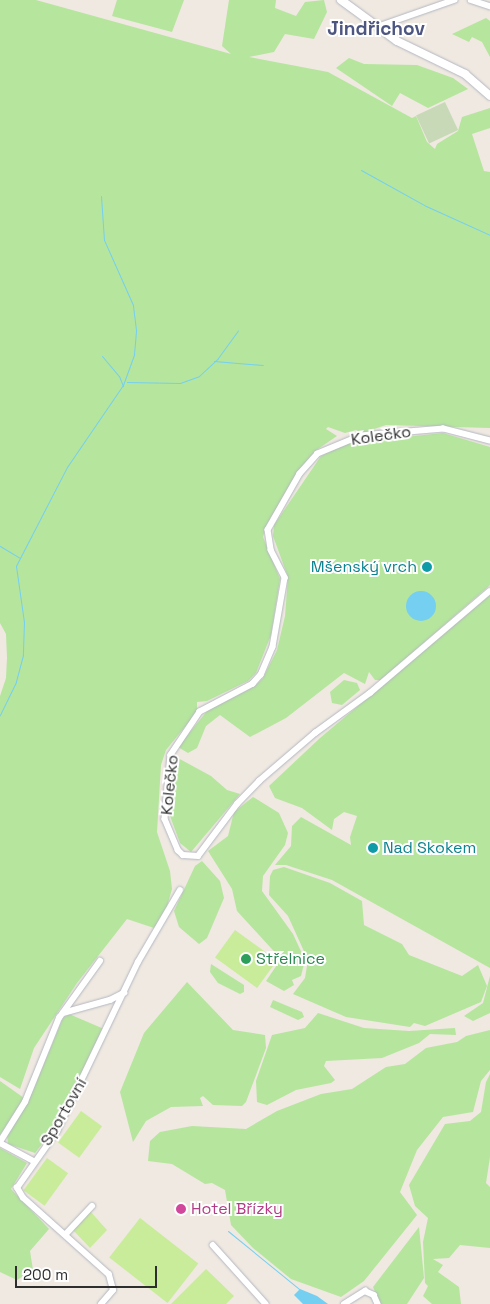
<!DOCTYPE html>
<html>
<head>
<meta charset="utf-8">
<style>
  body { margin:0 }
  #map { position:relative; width:490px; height:1304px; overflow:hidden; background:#efe9e1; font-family:"Space Grotesk",sans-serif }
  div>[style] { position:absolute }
  .green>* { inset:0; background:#b6e59e }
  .cemetery>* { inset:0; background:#c8d9b8; transform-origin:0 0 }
  .pitch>* { inset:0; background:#c9ec9a; transform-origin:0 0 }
  .water>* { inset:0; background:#75cff0 }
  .round { border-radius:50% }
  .stream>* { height:1px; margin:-0.5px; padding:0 0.5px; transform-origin:0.5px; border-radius:0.5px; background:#75cff0 }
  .roads { filter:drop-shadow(0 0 1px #b4b7c1) drop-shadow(0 0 1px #b4b7c1) }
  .street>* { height:5.5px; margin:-2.75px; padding:0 2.75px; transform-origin:2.75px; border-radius:2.75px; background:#fff }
  .secondary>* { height:8px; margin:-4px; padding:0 4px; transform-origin:4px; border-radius:4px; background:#fff }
  .dots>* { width:14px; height:14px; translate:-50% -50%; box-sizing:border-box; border:2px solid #fff; border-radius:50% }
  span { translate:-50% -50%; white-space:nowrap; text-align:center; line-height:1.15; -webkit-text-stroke:4px #fff; paint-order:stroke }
  .street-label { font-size:16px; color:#2e2e2e }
  .culture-label { font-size:16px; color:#0d838f }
  .right { translate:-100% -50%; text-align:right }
  .left { translate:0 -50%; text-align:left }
  .leisure-label { font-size:16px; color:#27864d }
  .hotel-label { font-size:16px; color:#b23c85 }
  .quarter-label { font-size:19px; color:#4d5680; font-weight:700 }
  .scale { position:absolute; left:15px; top:1266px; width:142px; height:22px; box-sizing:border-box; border:2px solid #2e2e2e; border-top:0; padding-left:6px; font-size:15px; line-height:18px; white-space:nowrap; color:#2e2e2e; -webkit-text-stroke:4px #fff; paint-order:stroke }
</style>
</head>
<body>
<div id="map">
  <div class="green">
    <i style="clip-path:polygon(0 0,36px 0,231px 54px,222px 46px,229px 0,276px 0,275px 8px,296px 16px,305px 2px,324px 0,327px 12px,314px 39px,285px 34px,274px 52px,249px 57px,328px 72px,412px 118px,416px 116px,427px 142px,435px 149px,437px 144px,458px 131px,462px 117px,490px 108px,490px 128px,472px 134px,484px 171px,490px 172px,490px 428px,386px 425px,362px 433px,356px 430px,345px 433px,328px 427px,326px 429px,337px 436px,315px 451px,297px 473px,266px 526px,263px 537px,280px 579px,271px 635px,256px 673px,248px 681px,207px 701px,197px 702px,197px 712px,166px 750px,161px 765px,157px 832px,170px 871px,172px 889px,166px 910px,154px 928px,127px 919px,77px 983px,34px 1048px,20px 1089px,0 1077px,0 696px,6px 678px,7px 658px,6px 634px,0 623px)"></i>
    <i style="clip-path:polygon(117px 0,184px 0,172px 32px,112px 16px)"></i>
    <i style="clip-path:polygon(486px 18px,490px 21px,490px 57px,482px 42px,472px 37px,469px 42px,452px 34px)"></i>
    <i style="clip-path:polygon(349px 58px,364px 64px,417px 65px,453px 78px,468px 89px,428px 108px,400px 93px,392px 106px,336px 68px)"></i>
    <i style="clip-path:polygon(443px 433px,490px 447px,490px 585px,381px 680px,375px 680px,369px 672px,365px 684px,344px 673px,286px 718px,250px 737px,220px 715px,206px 726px,197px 748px,188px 753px,178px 747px,207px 711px,255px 686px,263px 678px,277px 650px,285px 616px,288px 577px,273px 536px,274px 525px,321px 456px,348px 443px)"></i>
    <i style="clip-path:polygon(490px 595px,490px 968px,332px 880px,286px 865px,275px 865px,291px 846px,292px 826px,301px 817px,351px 845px,350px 837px,357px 816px,344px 812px,334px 819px,332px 830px,302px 808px,275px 798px,269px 786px,320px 738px)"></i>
    <i style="clip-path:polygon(344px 680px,357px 683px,360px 690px,342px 705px,332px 703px,330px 692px)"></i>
    <i style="clip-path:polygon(176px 757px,211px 776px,227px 790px,240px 794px,191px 852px,180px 843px,170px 816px,173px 759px)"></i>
    <i style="clip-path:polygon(253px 797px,279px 813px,288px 833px,285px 845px,263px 876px,262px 891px,293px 934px,305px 960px,301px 976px,292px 980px,294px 985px,284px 991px,266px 981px,281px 959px,237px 911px,232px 889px,208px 851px,228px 836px,234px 812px)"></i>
    <i style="clip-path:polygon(202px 861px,220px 881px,224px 898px,207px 938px,199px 944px,179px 927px,174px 911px,195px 866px)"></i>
    <i style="clip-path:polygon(284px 867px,330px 883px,362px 901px,364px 925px,402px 944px,409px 955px,462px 976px,478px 965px,487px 986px,481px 1002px,425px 1026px,414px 1023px,410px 1027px,346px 1017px,293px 994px,305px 978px,308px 960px,288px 916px,269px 895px,270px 876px,273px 870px)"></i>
    <i style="clip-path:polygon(211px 964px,244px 985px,244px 992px,240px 994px,218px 983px,210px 972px)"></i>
    <i style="clip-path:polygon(490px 976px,490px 1013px,473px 1021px,464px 1016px,483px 1003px)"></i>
    <i style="clip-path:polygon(187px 982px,233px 1030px,265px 1035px,266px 1048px,246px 1102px,242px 1106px,213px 1105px,203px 1096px,200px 1098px,203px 1106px,171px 1107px,146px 1121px,133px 1142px,120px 1092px,144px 1033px)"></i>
    <i style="clip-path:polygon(273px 1000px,302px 1012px,304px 1017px,298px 1020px,270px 1007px)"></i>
    <i style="clip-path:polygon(318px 1013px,364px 1028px,409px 1031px,455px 1028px,456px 1035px,430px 1034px,419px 1043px,382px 1058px,326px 1061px,324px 1066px,335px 1080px,331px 1083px,296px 1090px,267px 1105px,257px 1102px,256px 1081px,272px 1035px,305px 1028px)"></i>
    <i style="clip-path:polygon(69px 1014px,104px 1029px,59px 1122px,35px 1153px,8px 1144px,7px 1135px,32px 1093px,63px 1018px)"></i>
    <i style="clip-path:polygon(490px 1030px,490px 1070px,481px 1081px,473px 1112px,443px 1117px,417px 1150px,400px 1192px,417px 1215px,364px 1281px,341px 1297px,291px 1279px,253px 1248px,231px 1225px,225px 1190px,212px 1183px,205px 1184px,172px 1164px,148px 1161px,150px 1141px,160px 1132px,192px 1126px,246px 1129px,277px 1111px,321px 1094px,352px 1089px,386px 1067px,405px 1064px,426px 1048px,457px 1042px,466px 1036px)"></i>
    <i style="clip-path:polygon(490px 1074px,490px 1157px,486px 1183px,490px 1187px,490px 1248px,460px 1245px,449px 1258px,433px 1259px,443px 1265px,438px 1272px,459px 1287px,461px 1304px,432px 1304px,423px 1296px,428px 1286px,425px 1283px,423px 1242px,428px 1218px,415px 1206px,409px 1185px,445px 1124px,470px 1121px,481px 1112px,486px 1082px)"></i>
    <i style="clip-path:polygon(0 1081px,24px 1098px,0 1135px)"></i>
    <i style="clip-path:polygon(0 1148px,27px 1163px,11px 1189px,49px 1229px,30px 1251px,33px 1270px,17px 1280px,0 1272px)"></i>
    <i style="clip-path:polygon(419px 1227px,424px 1278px,407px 1304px,380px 1304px,373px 1287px)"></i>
  </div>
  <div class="cemetery">
    <i style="left:445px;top:102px;width:31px;height:32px;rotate:65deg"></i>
  </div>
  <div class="pitch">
    <i style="left:235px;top:930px;width:52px;height:34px;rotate:36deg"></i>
    <i style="left:81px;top:1111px;width:26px;height:39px;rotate:36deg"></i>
    <i style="left:47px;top:1158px;width:26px;height:40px;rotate:36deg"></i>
    <i style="clip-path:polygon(90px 1211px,107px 1230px,90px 1248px,73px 1230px)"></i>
    <i style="left:140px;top:1218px;width:74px;height:50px;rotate:38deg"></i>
    <i style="clip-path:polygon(206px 1269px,234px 1296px,226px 1304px,171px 1304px)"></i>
  </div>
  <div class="water">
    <i class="round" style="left:406px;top:591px;width:30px;height:30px"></i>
    <i style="clip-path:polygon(300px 1289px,317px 1296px,328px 1304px,303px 1304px,294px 1295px)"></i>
  </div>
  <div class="stream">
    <i style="left:361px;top:170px;width:74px;rotate:29deg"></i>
    <i style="left:426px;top:206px;width:70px;rotate:24.4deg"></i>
    <i style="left:102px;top:356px;width:26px;rotate:50deg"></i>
    <i style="left:119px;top:376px;width:11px;rotate:68deg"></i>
    <i style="left:214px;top:361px;width:49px;rotate:4.7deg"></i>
    <i style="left:127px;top:382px;width:53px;rotate:1.1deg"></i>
    <i style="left:180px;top:383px;width:20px;rotate:-20deg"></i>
    <i style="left:199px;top:376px;width:26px;rotate:-43deg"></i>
    <i style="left:218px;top:358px;width:34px;rotate:-54deg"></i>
    <i style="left:0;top:546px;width:23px;rotate:31deg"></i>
    <i style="left:20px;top:558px;width:9px;rotate:117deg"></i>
    <i style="left:16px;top:566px;width:57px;rotate:81.9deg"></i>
    <i style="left:24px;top:622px;width:33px;rotate:92deg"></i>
    <i style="left:23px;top:655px;width:28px;rotate:105deg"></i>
    <i style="left:16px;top:682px;width:37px;rotate:116deg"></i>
    <i style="left:20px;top:558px;width:102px;rotate:-62.7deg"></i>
    <i style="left:67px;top:467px;width:99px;rotate:-55.7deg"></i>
    <i style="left:123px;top:385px;width:33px;rotate:-70deg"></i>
    <i style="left:134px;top:354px;width:24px;rotate:-85deg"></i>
    <i style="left:136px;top:330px;width:25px;rotate:-97deg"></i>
    <i style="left:133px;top:305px;width:71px;rotate:-114deg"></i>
    <i style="left:104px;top:240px;width:44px;rotate:-93.9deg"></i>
    <i style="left:228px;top:1231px;width:92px;rotate:39.2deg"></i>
  </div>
  <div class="roads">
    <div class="street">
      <i style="left:471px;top:0;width:20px;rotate:18deg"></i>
      <i style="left:377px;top:27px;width:82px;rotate:-19.3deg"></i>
      <i style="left:490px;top:441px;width:48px;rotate:-165.4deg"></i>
      <i style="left:444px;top:429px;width:83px;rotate:175.2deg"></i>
      <i style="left:361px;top:436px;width:47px;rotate:157.3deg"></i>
      <i style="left:318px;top:454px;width:27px;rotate:132deg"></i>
      <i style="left:300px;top:474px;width:64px;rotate:119.7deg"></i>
      <i style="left:268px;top:530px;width:20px;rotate:81deg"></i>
      <i style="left:271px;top:550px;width:31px;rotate:63deg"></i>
      <i style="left:285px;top:578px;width:70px;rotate:99.9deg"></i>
      <i style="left:273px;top:647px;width:30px;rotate:113deg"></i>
      <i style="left:261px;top:675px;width:12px;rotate:132deg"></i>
      <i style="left:253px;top:684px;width:60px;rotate:152.2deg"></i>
      <i style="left:200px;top:712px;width:52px;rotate:124deg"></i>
      <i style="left:171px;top:755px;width:64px;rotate:95.4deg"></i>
      <i style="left:165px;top:819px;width:34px;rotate:67deg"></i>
      <i style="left:178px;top:850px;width:7px;rotate:45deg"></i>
      <i style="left:183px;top:855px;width:15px;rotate:4deg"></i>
      <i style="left:198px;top:856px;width:65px;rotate:-53.1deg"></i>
      <i style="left:237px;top:804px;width:32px;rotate:-46deg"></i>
      <i style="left:259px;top:781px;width:74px;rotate:-40.6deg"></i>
      <i style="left:315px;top:733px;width:68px;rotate:-36deg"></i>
      <i style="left:370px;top:693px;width:157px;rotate:-40.4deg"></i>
      <i style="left:63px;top:1013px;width:49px;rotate:-15.5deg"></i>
      <i style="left:110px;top:1000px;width:16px;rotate:-27deg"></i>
      <i style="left:0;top:1142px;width:47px;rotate:-58deg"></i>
      <i style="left:25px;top:1102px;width:91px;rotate:-68deg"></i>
      <i style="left:59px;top:1018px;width:70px;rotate:-54.3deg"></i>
      <i style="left:0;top:1143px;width:38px;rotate:28deg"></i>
      <i style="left:66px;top:1234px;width:38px;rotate:-47deg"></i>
      <i style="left:213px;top:1245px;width:79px;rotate:48.1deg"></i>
      <i style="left:101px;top:1304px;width:18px;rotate:-49deg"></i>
      <i style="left:113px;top:1290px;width:16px;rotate:-105deg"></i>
      <i style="left:109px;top:1275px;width:115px;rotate:-138.2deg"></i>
      <i style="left:23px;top:1198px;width:12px;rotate:-121deg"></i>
      <i style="left:17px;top:1188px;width:70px;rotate:-54.9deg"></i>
      <i style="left:57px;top:1131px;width:187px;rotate:-64.4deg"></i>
      <i style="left:138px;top:962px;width:83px;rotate:-59.7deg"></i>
      <i style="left:344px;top:1304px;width:25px;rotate:-32deg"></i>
      <i style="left:365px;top:1291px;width:10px;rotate:24deg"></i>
      <i style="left:374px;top:1295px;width:10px;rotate:66deg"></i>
    </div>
    <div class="secondary">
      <i style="left:341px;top:0;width:69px;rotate:36.2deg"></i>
      <i style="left:397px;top:41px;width:76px;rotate:25.9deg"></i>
      <i style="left:465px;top:74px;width:33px;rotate:41deg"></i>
    </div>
  </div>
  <div class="dots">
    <i style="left:427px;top:567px;background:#0f9aa8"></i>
    <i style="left:373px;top:848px;background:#0f9aa8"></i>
    <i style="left:246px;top:959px;background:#2e9e5b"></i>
    <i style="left:181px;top:1209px;background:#d1479c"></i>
  </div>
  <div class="street-label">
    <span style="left:381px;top:436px;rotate:-8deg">Kolečko</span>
    <span style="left:170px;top:785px;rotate:-84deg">Kolečko</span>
    <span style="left:64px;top:1112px;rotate:-60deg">Sportovní</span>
  </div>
  <div class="culture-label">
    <span class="right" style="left:417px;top:567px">Mšenský vrch</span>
    <span class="left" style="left:383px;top:848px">Nad Skokem</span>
  </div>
  <div class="leisure-label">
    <span class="left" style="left:256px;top:959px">Střelnice</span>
  </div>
  <div class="hotel-label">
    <span class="left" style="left:191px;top:1209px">Hotel Břízky</span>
  </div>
  <div class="quarter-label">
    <span style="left:376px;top:29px">Jindřichov</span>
  </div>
  <div class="scale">200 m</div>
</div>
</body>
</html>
